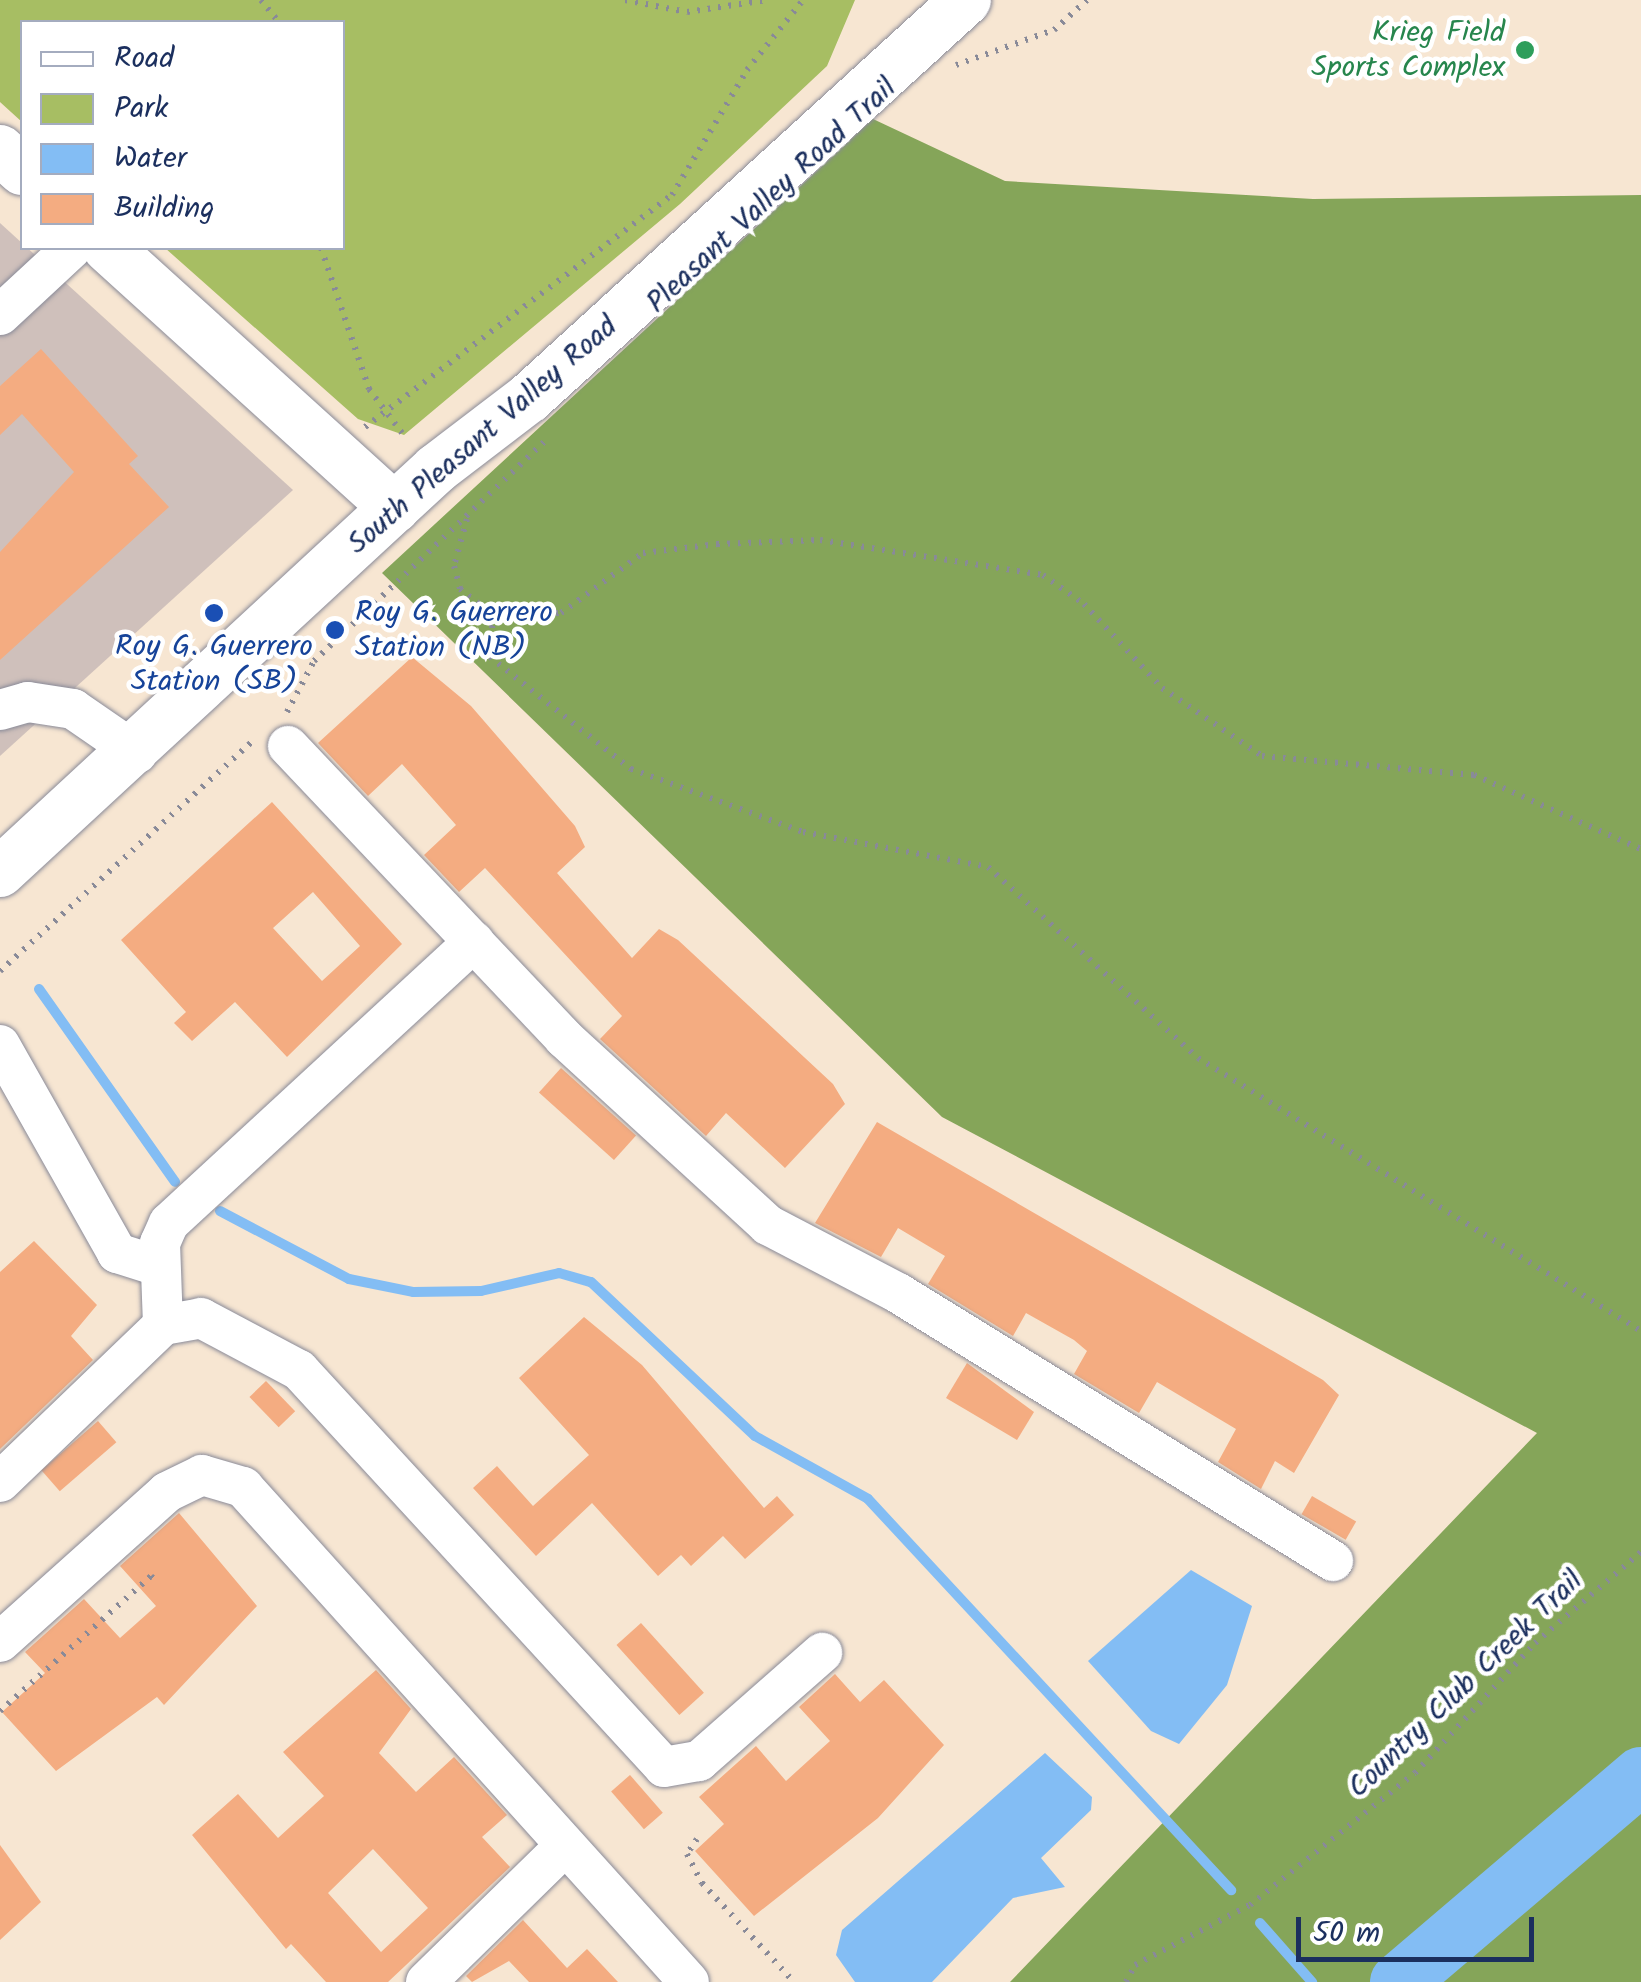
<!DOCTYPE html>
<html>
<head>
<meta charset="utf-8">
<style>
  body { margin:0 }
  #map { position:relative; width:1641px; height:1982px; overflow:hidden; background:#f7e6d2; font-family:Kalam,sans-serif }
  div>[style] { position:absolute }
  .industrial>* { inset:0; background:#cfc0bb }
  .green>* { inset:0; background:#a7be63 }
  .forest>* { inset:0; background:#85a559 }
  .water>* { inset:0; background:#83bdf4 }
  .stream>* { height:10px; margin:-5px; padding:0 5px; transform-origin:5px; border-radius:5px; background:#83bdf4 }
  .river>* { height:58px; margin:-29px; padding:0 29px; transform-origin:29px; border-radius:29px; background:#83bdf4 }
  .building>* { inset:0; background:#f4ac81; transform-origin:0 0 }
  .path>* { height:6px; margin-top:-3px; transform-origin:0; background:repeating-linear-gradient(90deg,#898a98 0 2.5px,transparent 0 10.5px) }
  .roads { filter:drop-shadow(0 0 2px #898a98) drop-shadow(0 0 2px #898a98) }
  .minor>* { height:40px; margin:-20px; padding:0 20px; transform-origin:20px; border-radius:20px; background:#fff }
  .major>* { height:50px; margin:-25px; padding:0 25px; transform-origin:25px; border-radius:25px; background:#fff }
  .dots>* { width:28px; height:28px; translate:-50% -50%; box-sizing:border-box; border:5px solid #fff; border-radius:50% }
  span { translate:-50% -50%; white-space:nowrap; text-align:center; line-height:1.15; -webkit-text-stroke:9px #fff; paint-order:stroke }
  .leisure-label { font-size:30px; color:#27864d }
  .right { translate:-100% -50%; text-align:right }
  .street-label { font-size:30px; color:#1b2f5e }
  .transit-label { font-size:30px; color:#164399 }
  .left { translate:0 -50%; text-align:left }
  .legend { position:absolute; left:20px; top:20px; width:325px; height:230px; box-sizing:border-box; background:#fff; border:2px solid #a4acbf; margin:0; padding:12px 18px; list-style:none; font-size:30px; color:#1b2f5e }
  .legend li { display:flex; align-items:center; gap:20px; height:50px }
  .legend b { width:50px; border:2px solid #a4acbf }
  .scale { position:absolute; left:1296px; top:1917px; width:238px; height:45px; box-sizing:border-box; border:5px solid #1b2f5e; border-top:0; padding-left:12px; font-size:30px; line-height:35px; white-space:nowrap; color:#1b2f5e; -webkit-text-stroke:8px #fff; paint-order:stroke }
</style>
</head>
<body>
<div id="map">
  <div class="industrial">
    <i style="clip-path:polygon(0 223px,293px 490px,0 756px)"></i>
  </div>
  <div class="green">
    <i style="clip-path:polygon(0 0,855px 0,827px 66px,680px 204px,404px 435px,358px 419px,165px 248px,342px 248px,342px 22px,22px 22px,22px 122px,0 102px)"></i>
  </div>
  <div class="forest">
    <i style="clip-path:polygon(873px 119px,1005px 181px,1313px 199px,1641px 195px,1641px 1982px,1010px 1982px,1537px 1433px,942px 1117px,382px 573px)"></i>
  </div>
  <div class="water">
    <i style="clip-path:polygon(1191px 1570px,1252px 1606px,1227px 1685px,1179px 1744px,1151px 1731px,1088px 1661px)"></i>
    <i style="clip-path:polygon(1045px 1753px,1092px 1797px,1091px 1810px,1041px 1858px,1065px 1887px,1013px 1898px,932px 1982px,855px 1982px,836px 1955px,842px 1930px)"></i>
  </div>
  <div class="stream">
    <i style="left:39px;top:989px;width:236px;rotate:54.8deg"></i>
    <i style="left:220px;top:1211px;width:146px;rotate:27.8deg"></i>
    <i style="left:349px;top:1279px;width:65px;rotate:11.5deg"></i>
    <i style="left:413px;top:1292px;width:68px;rotate:-0.8deg"></i>
    <i style="left:481px;top:1291px;width:80px;rotate:-13deg"></i>
    <i style="left:559px;top:1273px;width:33px;rotate:16deg"></i>
    <i style="left:591px;top:1282px;width:225px;rotate:43.2deg"></i>
    <i style="left:755px;top:1436px;width:129px;rotate:29.1deg"></i>
    <i style="left:868px;top:1499px;width:534px;rotate:47.13deg"></i>
    <i style="left:1260px;top:1923px;width:79px;rotate:48.6deg"></i>
  </div>
  <div class="river">
    <i style="left:1399px;top:1982px;width:318px;rotate:-40.4deg"></i>
  </div>
  <div class="building">
    <i style="clip-path:polygon(41px 349px,138px 456px,129px 464px,169px 507px,0 660px,0 552px,74px 472px,22px 414px,0 435px,0 386px)"></i>
    <i style="clip-path:polygon(412px 657px,471px 706px,575px 826px,585px 847px,557px 873px,632px 958px,659px 929px,678px 940px,833px 1084px,845px 1104px,785px 1168px,726px 1113px,706px 1136px,600px 1039px,622px 1016px,485px 868px,459px 892px,424px 855px,456px 825px,402px 764px,368px 796px,318px 743px)"></i>
    <i style="clip-path:polygon(evenodd,272px 802px,402px 944px,287px 1057px,235px 1002px,192px 1041px,174px 1023px,186px 1012px,121px 940px,272px 802px,313px 892px,360px 946px,322px 981px,273px 928px,313px 892px)"></i>
    <i style="left:561px;top:1068px;width:101px;height:33px;rotate:42deg"></i>
    <i style="clip-path:polygon(877px 1122px,1323px 1380px,1339px 1395px,1294px 1473px,1275px 1461px,1261px 1489px,1218px 1462px,1236px 1429px,1157px 1382px,1139px 1413px,1074px 1374px,1087px 1351px,1074px 1340px,1026px 1313px,1013px 1336px,928px 1284px,945px 1256px,898px 1228px,881px 1257px,815px 1223px)"></i>
    <i style="clip-path:polygon(34px 1241px,97px 1305px,71px 1336px,93px 1360px,0 1449px,0 1272px)"></i>
    <i style="clip-path:polygon(584px 1317px,642px 1365px,764px 1508px,777px 1496px,794px 1515px,745px 1559px,723px 1536px,691px 1566px,681px 1555px,658px 1576px,592px 1503px,536px 1556px,473px 1488px,497px 1466px,533px 1506px,589px 1455px,519px 1378px)"></i>
    <i style="clip-path:polygon(967px 1363px,1034px 1412px,1017px 1440px,946px 1398px)"></i>
    <i style="left:266px;top:1381px;width:42px;height:23px;rotate:46deg"></i>
    <i style="left:98px;top:1421px;width:28px;height:75px;rotate:49deg"></i>
    <i style="left:1312px;top:1496px;width:51px;height:21px;rotate:30deg"></i>
    <i style="clip-path:polygon(179px 1513px,257px 1606px,164px 1705px,157px 1697px,56px 1771px,2px 1712px,45px 1673px,25px 1652px,84px 1599px,120px 1638px,156px 1606px,120px 1566px)"></i>
    <i style="left:641px;top:1623px;width:94px;height:33px;rotate:48deg"></i>
    <i style="clip-path:polygon(evenodd,376px 1670px,411px 1709px,379px 1753px,416px 1792px,454px 1757px,507px 1815px,482px 1837px,510px 1867px,388px 1982px,326px 1982px,291px 1944px,286px 1949px,192px 1835px,238px 1794px,278px 1838px,324px 1796px,283px 1752px,376px 1670px,373px 1849px,428px 1908px,381px 1952px,328px 1893px,373px 1849px)"></i>
    <i style="clip-path:polygon(835px 1674px,860px 1702px,884px 1680px,944px 1745px,878px 1818px,754px 1916px,695px 1851px,724px 1824px,699px 1797px,756px 1746px,786px 1781px,830px 1741px,799px 1707px)"></i>
    <i style="left:630px;top:1775px;width:50px;height:25px;rotate:49deg"></i>
    <i style="clip-path:polygon(0 1845px,41px 1902px,0 1940px)"></i>
    <i style="clip-path:polygon(523px 1920px,567px 1968px,587px 1949px,618px 1982px,529px 1982px,509px 1961px,472px 1982px,466px 1976px)"></i>
  </div>
  <div class="path">
    <i style="left:261px;top:0;width:28px;rotate:51deg"></i>
    <i style="left:625px;top:0;width:63px;rotate:11deg"></i>
    <i style="left:687px;top:12px;width:80px;rotate:-8.6deg"></i>
    <i style="left:956px;top:65px;width:104px;rotate:-19.7deg"></i>
    <i style="left:1054px;top:30px;width:45px;rotate:-42.3deg"></i>
    <i style="left:321px;top:248px;width:149px;rotate:71.2deg"></i>
    <i style="left:369px;top:389px;width:55px;rotate:53.1deg"></i>
    <i style="left:365px;top:427px;width:385px;rotate:-37.1deg"></i>
    <i style="left:672px;top:195px;width:146px;rotate:-59deg"></i>
    <i style="left:747px;top:70px;width:90px;rotate:-51.3deg"></i>
    <i style="left:467px;top:519px;width:49px;rotate:105.5deg"></i>
    <i style="left:454px;top:566px;width:24px;rotate:75deg"></i>
    <i style="left:460px;top:589px;width:42px;rotate:38.2deg"></i>
    <i style="left:493px;top:615px;width:68px;rotate:-1.7deg"></i>
    <i style="left:561px;top:613px;width:102px;rotate:-36.2deg"></i>
    <i style="left:643px;top:553px;width:75px;rotate:-6.9deg"></i>
    <i style="left:717px;top:544px;width:103px;rotate:-2.2deg"></i>
    <i style="left:820px;top:540px;width:226px;rotate:8.9deg"></i>
    <i style="left:1043px;top:575px;width:50px;rotate:35.3deg"></i>
    <i style="left:1084px;top:604px;width:115px;rotate:47.1deg"></i>
    <i style="left:1162px;top:688px;width:121px;rotate:34.2deg"></i>
    <i style="left:1262px;top:756px;width:213px;rotate:5.1deg"></i>
    <i style="left:1474px;top:775px;width:183px;rotate:23.9deg"></i>
    <i style="left:493px;top:615px;width:42px;rotate:94.1deg"></i>
    <i style="left:490px;top:657px;width:180px;rotate:38.5deg"></i>
    <i style="left:631px;top:769px;width:183px;rotate:20.1deg"></i>
    <i style="left:803px;top:832px;width:188px;rotate:10.7deg"></i>
    <i style="left:988px;top:867px;width:284px;rotate:42.3deg"></i>
    <i style="left:1198px;top:1058px;width:520px;rotate:31.64deg"></i>
    <i style="left:287px;top:712px;width:58px;rotate:-62.1deg"></i>
    <i style="left:314px;top:661px;width:325px;rotate:-43.6deg"></i>
    <i style="left:0;top:971px;width:345px;rotate:-42.3deg"></i>
    <i style="left:0;top:1711px;width:203px;rotate:-41.8deg"></i>
    <i style="left:151px;top:1576px;width:7px;rotate:45deg"></i>
    <i style="left:697px;top:1839px;width:18px;rotate:124deg"></i>
    <i style="left:687px;top:1854px;width:33px;rotate:63deg"></i>
    <i style="left:702px;top:1883px;width:135px;rotate:47.1deg"></i>
    <i style="left:1126px;top:1982px;width:19px;rotate:-62deg"></i>
    <i style="left:1135px;top:1965px;width:130px;rotate:-27.6deg"></i>
    <i style="left:1250px;top:1905px;width:211px;rotate:-38.7deg"></i>
    <i style="left:1415px;top:1773px;width:177px;rotate:-47.3deg"></i>
    <i style="left:1535px;top:1643px;width:140px;rotate:-40.6deg"></i>
  </div>
  <div class="roads">
    <div class="minor">
      <i style="left:0;top:315px;width:98px;rotate:-42.9deg"></i>
      <i style="left:0;top:710px;width:29px;rotate:-16deg"></i>
      <i style="left:28px;top:702px;width:46px;rotate:8.8deg"></i>
      <i style="left:73px;top:709px;width:78px;rotate:34.5deg"></i>
      <i style="left:288px;top:746px;width:402px;rotate:46.6deg"></i>
      <i style="left:564px;top:1038px;width:277px;rotate:42.5deg"></i>
      <i style="left:768px;top:1225px;width:147px;rotate:27.6deg"></i>
      <i style="left:898px;top:1293px;width:511px;rotate:31.64deg"></i>
      <i style="left:0;top:1045px;width:239px;rotate:60.6deg"></i>
      <i style="left:117px;top:1253px;width:43px;rotate:17.6deg"></i>
      <i style="left:163px;top:1325px;width:82px;rotate:-92.1deg"></i>
      <i style="left:160px;top:1243px;width:22px;rotate:-66deg"></i>
      <i style="left:169px;top:1223px;width:415px;rotate:-42.7deg"></i>
      <i style="left:0;top:1482px;width:226px;rotate:-43.9deg"></i>
      <i style="left:163px;top:1325px;width:39px;rotate:-10deg"></i>
      <i style="left:201px;top:1318px;width:111px;rotate:28deg"></i>
      <i style="left:299px;top:1370px;width:539px;rotate:47.4deg"></i>
      <i style="left:664px;top:1767px;width:36px;rotate:-10deg"></i>
      <i style="left:699px;top:1761px;width:164px;rotate:-41.3deg"></i>
      <i style="left:0;top:1642px;width:224px;rotate:-41.9deg"></i>
      <i style="left:167px;top:1492px;width:39px;rotate:-26deg"></i>
      <i style="left:202px;top:1475px;width:43px;rotate:16.3deg"></i>
      <i style="left:243px;top:1487px;width:666px;rotate:47.98deg"></i>
      <i style="left:426px;top:1982px;width:194px;rotate:-44.4deg"></i>
    </div>
    <div class="major">
      <i style="left:0;top:150px;width:30px;rotate:42deg"></i>
      <i style="left:108px;top:248px;width:387px;rotate:42.2deg"></i>
      <i style="left:0;top:872px;width:594px;rotate:-42.75deg"></i>
      <i style="left:436px;top:469px;width:117px;rotate:-37.4deg"></i>
      <i style="left:529px;top:398px;width:591px;rotate:-42.33deg"></i>
    </div>
  </div>
  <div class="dots">
    <i style="left:1525px;top:50px;background:#2e9e5b"></i>
    <i style="left:214px;top:613px;background:#1a4fb4"></i>
    <i style="left:335px;top:630px;background:#1a4fb4"></i>
  </div>
  <div class="leisure-label">
    <span class="right" style="left:1505px;top:50px">Krieg Field<br>Sports Complex</span>
  </div>
  <div class="street-label">
    <span style="left:772px;top:196px;rotate:-43deg">Pleasant Valley Road Trail</span>
    <span style="left:483px;top:436px;rotate:-41deg">South Pleasant Valley Road</span>
    <span style="left:1466px;top:1685px;rotate:-44deg">Country Club Creek Trail</span>
  </div>
  <div class="transit-label">
    <span class="left" style="left:355px;top:630px">Roy G. Guerrero<br>Station (NB)</span>
    <span style="left:214px;top:664px">Roy G. Guerrero<br>Station (SB)</span>
  </div>
  <ul class="legend">
  <li><b style="height:12px;background:#fff"></b>Road</li>
  <li><b style="height:28px;background:#a7be63"></b>Park</li>
  <li><b style="height:28px;background:#83bdf4"></b>Water</li>
  <li><b style="height:28px;background:#f4ac81"></b>Building</li>
  </ul>
  <div class="scale">50 m</div>
</div>
</body>
</html>
